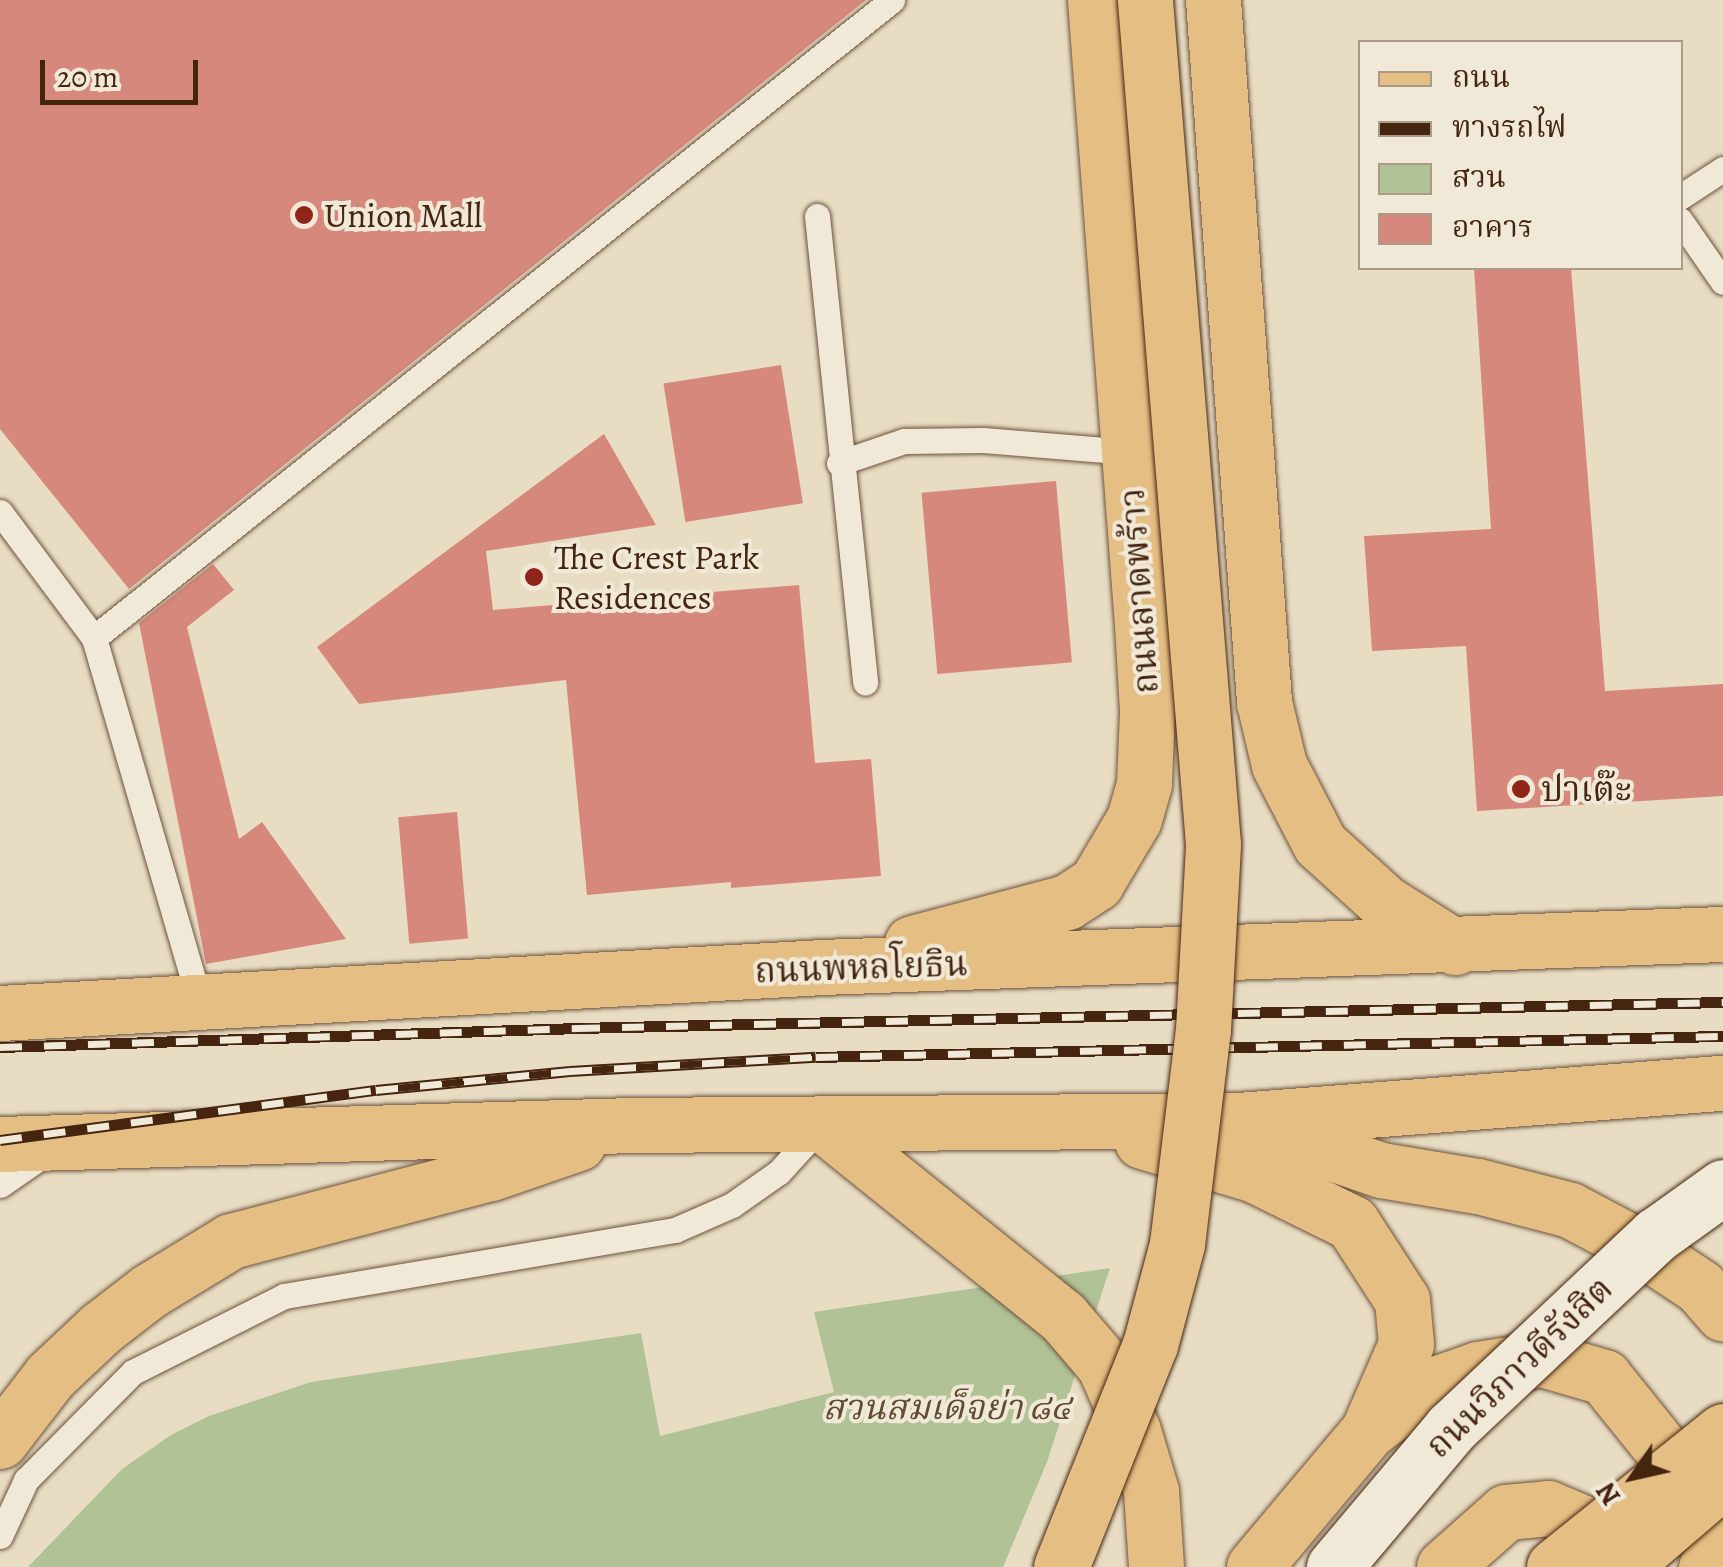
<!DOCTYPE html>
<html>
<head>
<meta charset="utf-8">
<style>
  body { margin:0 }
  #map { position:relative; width:1723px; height:1567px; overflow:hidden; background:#e8ddc3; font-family:Alegreya,"Noto Serif Thai",serif }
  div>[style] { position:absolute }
  .green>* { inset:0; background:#b2c297 }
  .building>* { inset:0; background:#d5887b; transform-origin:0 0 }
  .roads { filter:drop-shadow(0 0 2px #6e523d) drop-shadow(0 0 2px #6e523d) }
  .lane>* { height:25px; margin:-12.5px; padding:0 12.5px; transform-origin:12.5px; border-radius:12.5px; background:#f0e9d8 }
  .primary>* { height:55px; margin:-27.5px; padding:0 27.5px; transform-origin:27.5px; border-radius:27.5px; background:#e4be82 }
  .highway>* { height:55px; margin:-27.5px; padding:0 27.5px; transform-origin:27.5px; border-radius:27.5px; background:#e4be82 }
  .rail>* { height:11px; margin-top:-5.5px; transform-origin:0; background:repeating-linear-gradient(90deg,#f0e9d8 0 22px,#452410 0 44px); box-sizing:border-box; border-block:2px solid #452410 }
  .bridges { filter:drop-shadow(0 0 2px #452410) drop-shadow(0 0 2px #452410) }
  .secondary-bridge>* { height:55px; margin:-27.5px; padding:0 27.5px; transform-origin:27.5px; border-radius:27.5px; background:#f0e9d8 }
  .primary-bridge>* { height:55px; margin:-27.5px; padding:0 27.5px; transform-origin:27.5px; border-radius:27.5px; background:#e4be82 }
  .highway-bridge>* { height:55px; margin:-27.5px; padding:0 27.5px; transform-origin:27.5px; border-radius:27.5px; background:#e4be82 }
  .dots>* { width:28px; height:28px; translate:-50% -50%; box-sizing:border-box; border:5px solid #f0e9d8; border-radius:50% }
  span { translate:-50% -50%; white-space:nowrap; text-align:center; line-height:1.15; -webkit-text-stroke:8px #f0e9d8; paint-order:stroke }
  .poi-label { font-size:35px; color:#452410 }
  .left { translate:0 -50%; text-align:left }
  .street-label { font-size:35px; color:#452410 }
  .park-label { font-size:35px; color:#604c32; font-style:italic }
  .legend { position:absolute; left:1358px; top:40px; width:325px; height:230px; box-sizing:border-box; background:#f0e9d8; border:2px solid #ac9a88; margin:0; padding:12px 18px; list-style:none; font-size:30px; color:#452410 }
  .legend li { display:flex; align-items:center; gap:20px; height:50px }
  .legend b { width:50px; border:2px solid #ac9a88 }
  .north { position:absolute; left:1583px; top:1427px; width:100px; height:100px; -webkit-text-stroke:8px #f0e9d8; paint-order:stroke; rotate:236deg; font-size:28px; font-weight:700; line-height:40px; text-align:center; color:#452410 }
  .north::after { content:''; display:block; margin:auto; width:35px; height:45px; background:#452410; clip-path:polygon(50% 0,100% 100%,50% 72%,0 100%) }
  .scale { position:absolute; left:40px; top:60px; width:158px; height:45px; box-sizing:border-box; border:5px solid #452410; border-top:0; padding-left:12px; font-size:30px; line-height:35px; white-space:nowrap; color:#452410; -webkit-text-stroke:8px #f0e9d8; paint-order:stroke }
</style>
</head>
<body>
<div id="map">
  <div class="green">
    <i style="clip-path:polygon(1110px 1268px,1047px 1462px,1003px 1567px,28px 1567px,122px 1469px,171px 1435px,209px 1416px,311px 1382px,641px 1333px,660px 1436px,834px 1392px,814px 1312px)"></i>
  </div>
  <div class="building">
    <i style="clip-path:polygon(0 0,866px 0,129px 589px,0 429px)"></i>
    <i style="clip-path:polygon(1474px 268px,1571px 268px,1605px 691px,1723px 684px,1723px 796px,1477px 811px,1466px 646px,1372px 651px,1364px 536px,1491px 529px)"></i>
    <i style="left:781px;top:365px;width:140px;height:119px;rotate:81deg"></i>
    <i style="clip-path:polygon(604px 434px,656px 525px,486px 551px,493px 610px,799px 585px,815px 763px,871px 759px,881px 876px,731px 888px,731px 882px,587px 895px,566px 680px,359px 704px,317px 647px)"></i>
    <i style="left:1056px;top:481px;width:182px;height:135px;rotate:85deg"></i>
    <i style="clip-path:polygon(213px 564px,234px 590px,187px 627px,239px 839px,262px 822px,346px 939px,206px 964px,139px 623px)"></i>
    <i style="left:457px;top:812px;width:127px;height:59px;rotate:85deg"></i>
  </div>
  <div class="roads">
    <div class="lane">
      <i style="left:1680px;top:197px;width:51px;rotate:-33.1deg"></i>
      <i style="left:817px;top:216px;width:469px;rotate:84.1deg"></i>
      <i style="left:1680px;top:220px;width:75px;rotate:55.3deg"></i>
      <i style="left:839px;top:463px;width:69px;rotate:-18.7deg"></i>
      <i style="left:904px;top:441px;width:79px;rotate:-0.7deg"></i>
      <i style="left:983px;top:440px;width:147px;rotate:4.7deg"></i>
      <i style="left:0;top:512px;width:157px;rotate:53.3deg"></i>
      <i style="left:94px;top:638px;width:377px;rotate:73.8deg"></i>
      <i style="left:94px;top:638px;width:1022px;rotate:-38.64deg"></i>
      <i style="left:0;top:1185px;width:60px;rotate:-34.8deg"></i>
      <i style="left:0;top:1536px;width:62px;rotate:-65.1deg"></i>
      <i style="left:26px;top:1480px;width:152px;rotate:-45.3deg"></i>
      <i style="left:133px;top:1372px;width:169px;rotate:-26.7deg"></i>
      <i style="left:284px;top:1296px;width:397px;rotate:-9.6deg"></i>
      <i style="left:675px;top:1230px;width:62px;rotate:-23.7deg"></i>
      <i style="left:732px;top:1205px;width:57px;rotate:-35.1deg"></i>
      <i style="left:779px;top:1172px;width:61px;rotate:-47.7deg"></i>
    </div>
    <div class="primary">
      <i style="left:1213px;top:0;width:704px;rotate:85.84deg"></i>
      <i style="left:1264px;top:702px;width:65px;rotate:76.6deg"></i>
      <i style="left:1279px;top:765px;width:89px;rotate:62.6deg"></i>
      <i style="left:1320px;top:844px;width:88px;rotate:42.2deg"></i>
      <i style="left:1385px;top:903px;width:83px;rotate:32.2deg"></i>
      <i style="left:912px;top:943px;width:160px;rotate:-14.8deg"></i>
      <i style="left:1067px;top:902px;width:35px;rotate:-33deg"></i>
      <i style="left:1096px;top:883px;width:74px;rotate:-59.3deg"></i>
      <i style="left:1134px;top:819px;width:37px;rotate:-74deg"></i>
      <i style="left:1144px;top:783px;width:72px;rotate:-87.6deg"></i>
      <i style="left:1147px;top:711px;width:86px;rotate:-93.3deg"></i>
      <i style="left:1142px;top:625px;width:627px;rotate:-94.3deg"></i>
      <i style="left:0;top:1013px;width:823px;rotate:-3.2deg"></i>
      <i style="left:822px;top:967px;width:902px;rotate:-2.1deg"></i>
      <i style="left:823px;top:1124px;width:308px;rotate:38.8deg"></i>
      <i style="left:1063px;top:1317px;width:63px;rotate:49.5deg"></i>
      <i style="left:1104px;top:1365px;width:72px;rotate:66.3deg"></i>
      <i style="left:1133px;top:1431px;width:63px;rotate:73.3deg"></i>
      <i style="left:1151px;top:1491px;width:76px;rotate:86.2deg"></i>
      <i style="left:1259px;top:1128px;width:129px;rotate:19deg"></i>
      <i style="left:1381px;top:1170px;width:98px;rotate:9.4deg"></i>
      <i style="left:1478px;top:1186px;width:95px;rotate:14.6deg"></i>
      <i style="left:1570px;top:1210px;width:79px;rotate:27.9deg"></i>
      <i style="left:1640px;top:1247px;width:72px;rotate:33.7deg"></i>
      <i style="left:1700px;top:1287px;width:35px;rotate:49deg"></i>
      <i style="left:1142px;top:1141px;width:118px;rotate:16.7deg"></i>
      <i style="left:1255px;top:1175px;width:108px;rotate:26.3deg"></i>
      <i style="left:1352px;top:1223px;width:92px;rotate:57deg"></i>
      <i style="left:1402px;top:1300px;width:44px;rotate:84.8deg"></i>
      <i style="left:1406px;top:1344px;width:93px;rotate:113.5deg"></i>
      <i style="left:0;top:1144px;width:633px;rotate:-1.72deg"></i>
      <i style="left:633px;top:1125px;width:605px;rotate:-0.47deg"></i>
      <i style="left:1238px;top:1120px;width:486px;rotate:-4.4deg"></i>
      <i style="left:0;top:1441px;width:82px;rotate:-52.4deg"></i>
      <i style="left:50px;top:1376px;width:70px;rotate:-43.3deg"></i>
      <i style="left:101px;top:1328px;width:61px;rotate:-37.6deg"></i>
      <i style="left:149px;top:1291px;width:96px;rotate:-31.4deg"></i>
      <i style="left:231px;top:1241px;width:269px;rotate:-14.7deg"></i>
      <i style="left:491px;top:1173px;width:92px;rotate:-19deg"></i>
      <i style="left:1254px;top:1567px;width:177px;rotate:-50deg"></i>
      <i style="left:1368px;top:1431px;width:74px;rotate:-36.7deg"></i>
      <i style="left:1427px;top:1387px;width:54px;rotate:-19.4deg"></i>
      <i style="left:1478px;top:1369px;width:65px;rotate:-8.9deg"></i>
      <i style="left:1542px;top:1359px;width:65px;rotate:16.2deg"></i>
      <i style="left:1604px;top:1377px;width:190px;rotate:51.2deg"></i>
    </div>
    <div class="highway">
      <i style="left:1444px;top:1567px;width:83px;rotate:-41.6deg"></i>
      <i style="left:1506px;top:1512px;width:42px;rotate:-5.4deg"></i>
      <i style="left:1548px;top:1508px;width:64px;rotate:23deg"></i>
      <i style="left:1607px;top:1533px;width:37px;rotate:47deg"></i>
      <i style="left:1706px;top:1567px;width:22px;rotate:-39deg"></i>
    </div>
  </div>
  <div class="rail">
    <i style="left:0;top:1047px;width:578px;rotate:-1.88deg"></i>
    <i style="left:578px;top:1028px;width:1145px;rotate:-1.3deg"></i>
    <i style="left:0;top:1140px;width:379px;rotate:-7.6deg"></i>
    <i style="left:376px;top:1090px;width:195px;rotate:-5.6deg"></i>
    <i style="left:570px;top:1071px;width:246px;rotate:-3.3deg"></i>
    <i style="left:816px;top:1057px;width:907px;rotate:-1.33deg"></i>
  </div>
  <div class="bridges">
    <div class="secondary-bridge">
      <i style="left:1334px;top:1567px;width:182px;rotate:-49.9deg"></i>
      <i style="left:1451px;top:1428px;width:282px;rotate:-43.3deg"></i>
      <i style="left:1656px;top:1235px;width:82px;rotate:-35.6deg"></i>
    </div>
    <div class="primary-bridge">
      <i style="left:1061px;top:1567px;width:239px;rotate:-68.2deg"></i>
      <i style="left:1150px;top:1345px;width:105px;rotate:-75deg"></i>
      <i style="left:1177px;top:1244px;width:216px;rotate:-83.1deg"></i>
      <i style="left:1203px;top:1030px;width:186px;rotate:-86.9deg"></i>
      <i style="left:1213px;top:844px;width:847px;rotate:-94.61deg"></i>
    </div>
    <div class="highway-bridge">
      <i style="left:1554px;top:1567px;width:217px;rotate:-38.8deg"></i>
      <i style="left:1622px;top:1567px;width:133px;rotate:-40.7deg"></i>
    </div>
  </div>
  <div class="dots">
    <i style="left:304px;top:215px;background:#8f2418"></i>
    <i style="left:534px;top:577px;background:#8f2418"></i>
    <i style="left:1521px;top:789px;background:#8f2418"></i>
  </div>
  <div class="poi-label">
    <span class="left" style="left:324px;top:215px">Union Mall</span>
    <span class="left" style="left:554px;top:577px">The Crest Park<br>Residences</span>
    <span class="left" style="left:1541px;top:789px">ปาเต๊ะ</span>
  </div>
  <div class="street-label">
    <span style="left:1139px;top:591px;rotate:-94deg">ถนนลาดพร้าว</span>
    <span style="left:861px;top:967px;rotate:-2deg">ถนนพหลโยธิน</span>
    <span style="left:1519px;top:1367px;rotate:-44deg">ถนนวิภาวดีรังสิต</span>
  </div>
  <div class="park-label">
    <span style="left:947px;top:1407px">สวนสมเด็จย่า ๘๔</span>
  </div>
  <ul class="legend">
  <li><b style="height:12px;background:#e4be82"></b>ถนน</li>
  <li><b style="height:12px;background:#452410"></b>ทางรถไฟ</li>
  <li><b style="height:28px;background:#b2c297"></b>สวน</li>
  <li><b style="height:28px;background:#d5887b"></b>อาคาร</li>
  </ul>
  <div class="north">N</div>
  <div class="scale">20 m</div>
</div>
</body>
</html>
